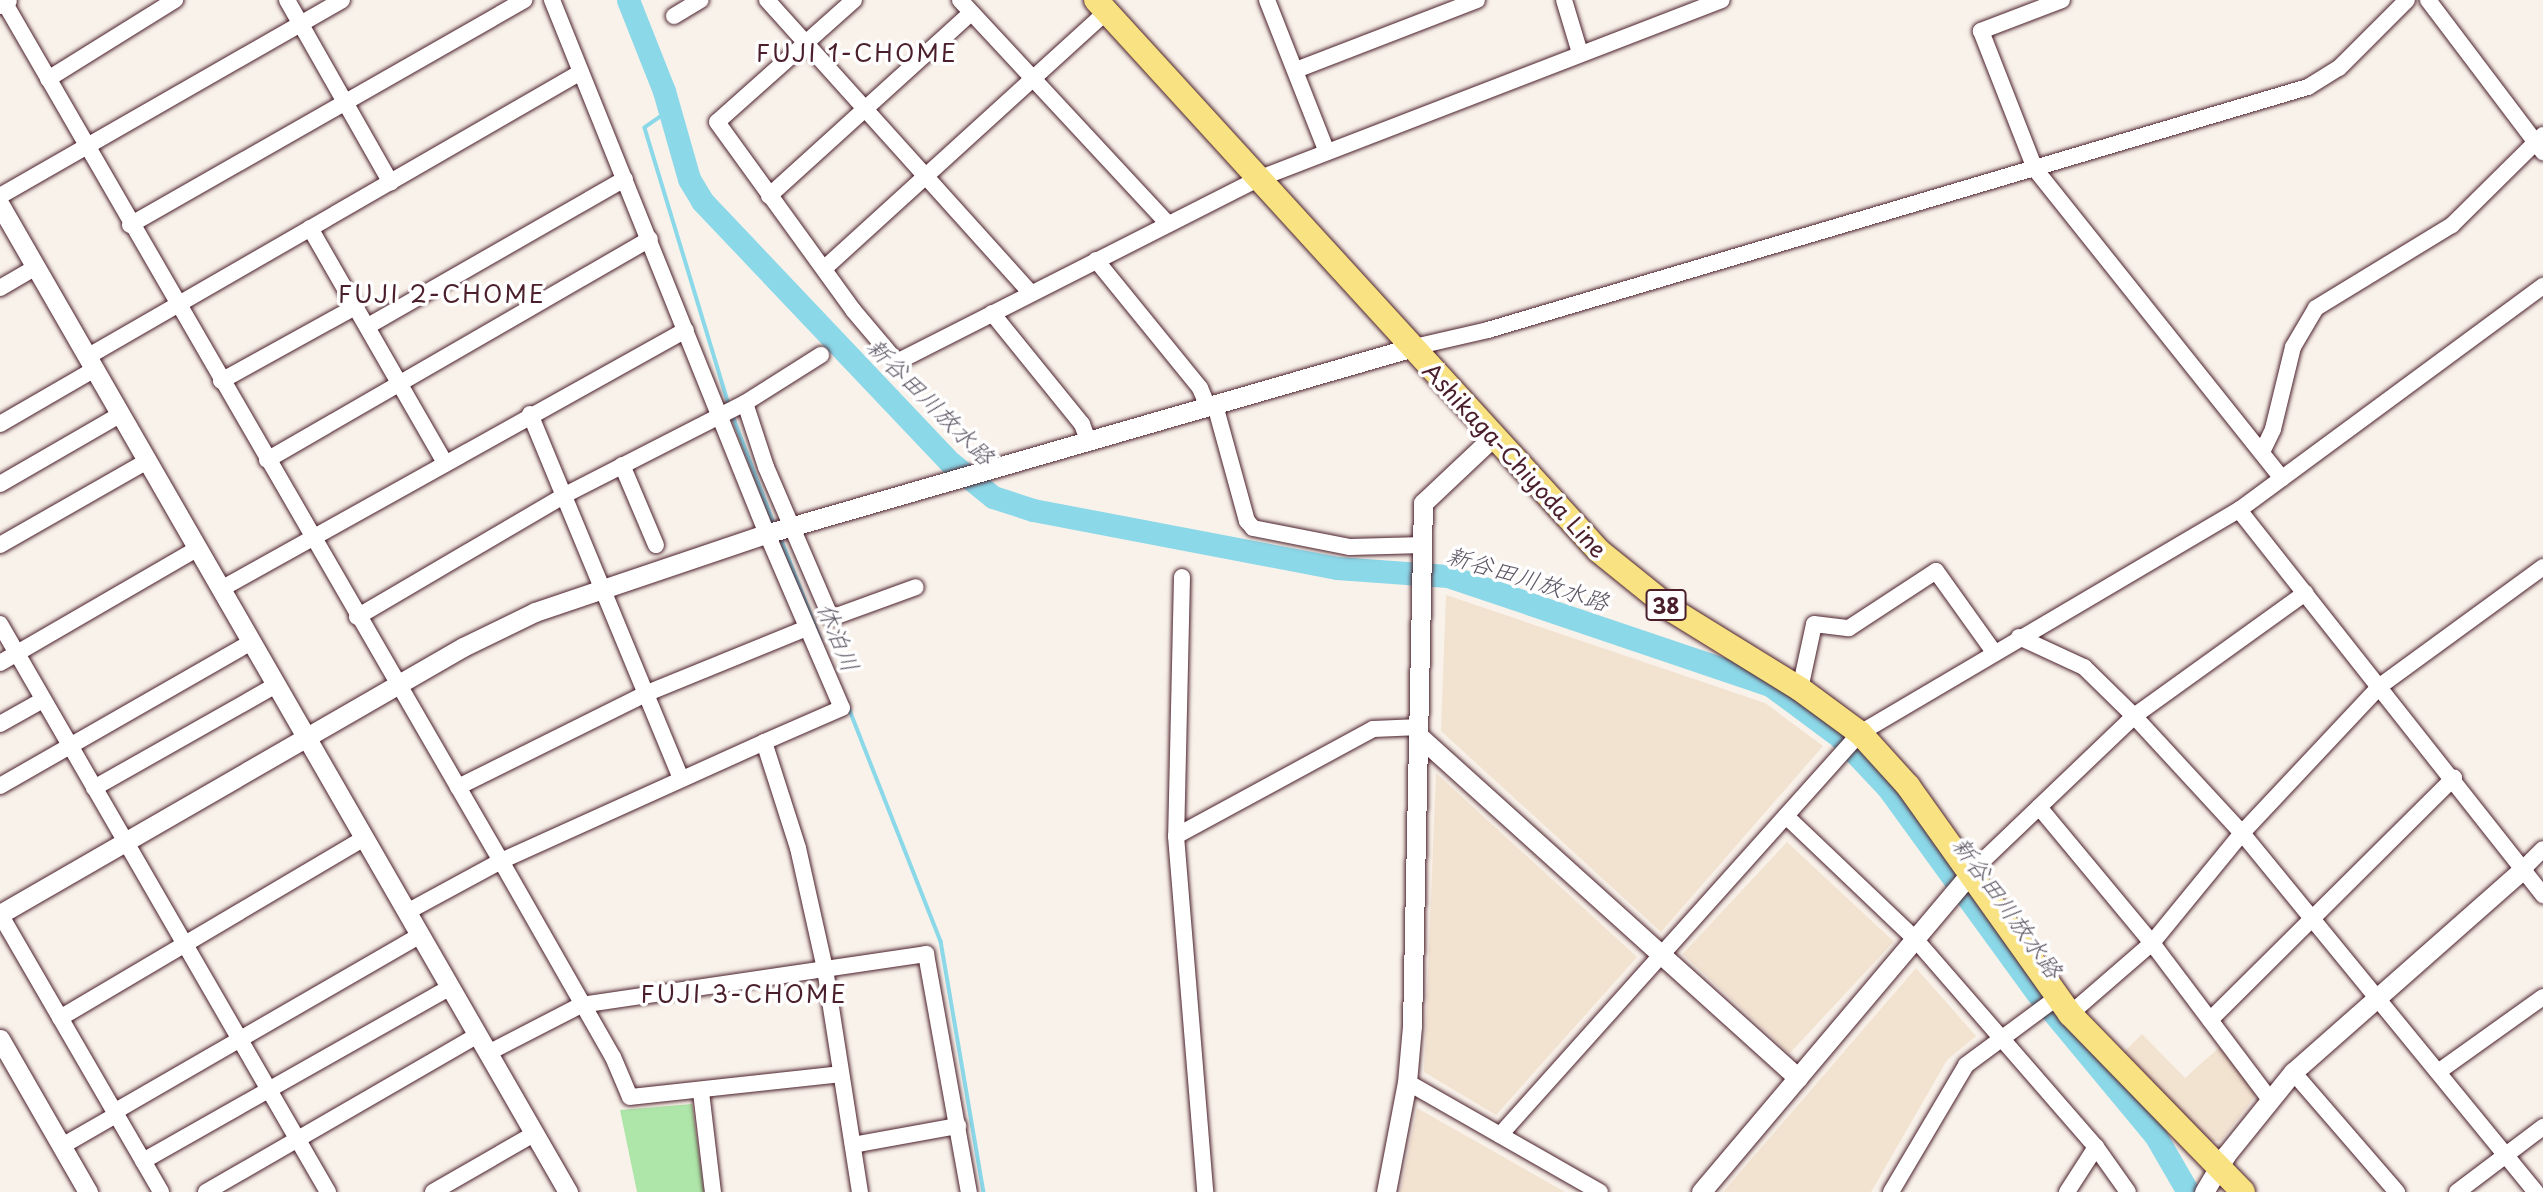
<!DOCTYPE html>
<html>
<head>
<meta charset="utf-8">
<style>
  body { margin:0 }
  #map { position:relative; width:2543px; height:1192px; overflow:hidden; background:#f9f2ea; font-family:"Playpen Sans","Klee One",sans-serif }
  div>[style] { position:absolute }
  .built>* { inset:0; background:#f2e2d0; transform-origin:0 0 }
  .green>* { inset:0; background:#aee6a9 }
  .stream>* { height:3.5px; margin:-1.75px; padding:0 1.75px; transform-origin:1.75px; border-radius:1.75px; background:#8bd8e9 }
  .river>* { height:23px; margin:-11.5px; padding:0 11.5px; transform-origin:11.5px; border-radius:11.5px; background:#8bd8e9 }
  .roads { filter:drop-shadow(0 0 2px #4a1f2b) drop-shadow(0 0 2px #4a1f2b) }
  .minor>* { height:16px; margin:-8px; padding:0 8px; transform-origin:8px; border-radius:8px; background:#fff }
  .tertiary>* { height:19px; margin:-9.5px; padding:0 9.5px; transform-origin:9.5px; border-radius:9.5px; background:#fff }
  .primary>* { height:24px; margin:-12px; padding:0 12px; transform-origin:12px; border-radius:12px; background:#f8e281 }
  span { translate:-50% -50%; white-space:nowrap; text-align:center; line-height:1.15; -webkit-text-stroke:7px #fff; paint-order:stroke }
  .shield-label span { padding:2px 5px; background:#fff; border:2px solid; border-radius:5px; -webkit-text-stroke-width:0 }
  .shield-label { font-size:21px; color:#4a1f2b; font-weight:700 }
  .street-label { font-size:23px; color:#4a1f2b }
  .neighbourhood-label { font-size:24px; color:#4a1f2b; letter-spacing:2px }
  .water-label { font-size:24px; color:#5e5664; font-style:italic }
</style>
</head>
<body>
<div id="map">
  <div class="built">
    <i style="clip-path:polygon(1446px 595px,1765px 703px,1823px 746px,1661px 932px,1441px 731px)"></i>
    <i style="clip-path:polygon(1436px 773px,1637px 957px,1496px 1115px,1424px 1072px)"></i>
    <i style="left:1787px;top:842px;width:146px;height:153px;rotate:43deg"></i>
    <i style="clip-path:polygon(1916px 968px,1976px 1036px,1947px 1060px,1871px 1192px,1723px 1192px)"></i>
    <i style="clip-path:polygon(2142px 1034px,2185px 1078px,2222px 1045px,2259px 1091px,2221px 1141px,2208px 1141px,2123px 1053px)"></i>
    <i style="clip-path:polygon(1417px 1108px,1565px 1192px,1400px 1192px)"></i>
  </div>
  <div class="green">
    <i style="clip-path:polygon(692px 1104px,704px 1192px,637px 1192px,620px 1110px)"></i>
  </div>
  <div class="stream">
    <i style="left:669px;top:111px;width:29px;rotate:145deg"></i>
    <i style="left:645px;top:128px;width:289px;rotate:73.1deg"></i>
    <i style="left:733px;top:416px;width:118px;rotate:69.1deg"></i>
    <i style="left:780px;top:536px;width:112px;rotate:68.5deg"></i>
    <i style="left:849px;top:708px;width:251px;rotate:68.5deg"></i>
    <i style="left:941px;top:941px;width:255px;rotate:80.3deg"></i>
  </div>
  <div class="river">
    <i style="left:628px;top:0;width:98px;rotate:68.4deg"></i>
    <i style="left:664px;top:91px;width:91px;rotate:74.1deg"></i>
    <i style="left:689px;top:179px;width:26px;rotate:59deg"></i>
    <i style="left:702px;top:201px;width:361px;rotate:46.5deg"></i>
    <i style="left:951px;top:463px;width:54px;rotate:39deg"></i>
    <i style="left:993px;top:497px;width:42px;rotate:18deg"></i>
    <i style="left:1033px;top:510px;width:309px;rotate:10.8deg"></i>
    <i style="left:1337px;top:568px;width:111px;rotate:4.1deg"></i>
    <i style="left:1448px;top:576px;width:340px;rotate:18.7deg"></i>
    <i style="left:1770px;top:685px;width:86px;rotate:36.5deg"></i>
    <i style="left:1839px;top:736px;width:71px;rotate:46.7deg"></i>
    <i style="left:1888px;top:788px;width:253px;rotate:54deg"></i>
    <i style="left:2037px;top:993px;width:185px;rotate:50.3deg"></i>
    <i style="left:2155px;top:1135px;width:66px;rotate:59.9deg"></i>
  </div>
  <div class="roads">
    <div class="minor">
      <i style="left:3px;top:0;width:995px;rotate:59.96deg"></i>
      <i style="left:501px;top:861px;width:226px;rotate:60.3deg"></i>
      <i style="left:613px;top:1057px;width:43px;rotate:67deg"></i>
      <i style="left:630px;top:1097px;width:212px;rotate:-6.2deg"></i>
      <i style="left:287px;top:0;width:210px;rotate:60.4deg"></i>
      <i style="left:552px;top:0;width:576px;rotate:68.07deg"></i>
      <i style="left:767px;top:534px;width:189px;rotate:66.7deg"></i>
      <i style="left:842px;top:708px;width:85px;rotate:156.4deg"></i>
      <i style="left:767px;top:0;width:394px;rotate:48deg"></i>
      <i style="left:854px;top:0;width:183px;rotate:138.3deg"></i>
      <i style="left:717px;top:122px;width:232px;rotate:54.1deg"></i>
      <i style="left:853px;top:310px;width:68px;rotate:49.8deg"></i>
      <i style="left:897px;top:362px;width:405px;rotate:-26.9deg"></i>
      <i style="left:1258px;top:179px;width:497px;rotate:-21.1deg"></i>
      <i style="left:960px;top:0;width:306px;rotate:47.1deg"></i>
      <i style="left:1267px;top:0;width:161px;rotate:68.5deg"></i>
      <i style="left:1564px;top:0;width:55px;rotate:73.2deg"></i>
      <i style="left:2062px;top:0;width:87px;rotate:159.1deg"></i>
      <i style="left:1981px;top:31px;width:148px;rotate:68.6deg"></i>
      <i style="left:2035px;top:169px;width:396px;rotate:51.4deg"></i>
      <i style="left:2428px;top:0;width:191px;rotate:52.9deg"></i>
      <i style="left:674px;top:16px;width:31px;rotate:-31deg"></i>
      <i style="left:1296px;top:70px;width:194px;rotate:-21.1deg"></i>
      <i style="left:48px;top:79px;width:150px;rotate:-31.9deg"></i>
      <i style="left:0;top:196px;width:394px;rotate:-29.8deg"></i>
      <i style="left:769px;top:196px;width:273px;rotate:-42.2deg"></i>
      <i style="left:130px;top:225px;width:454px;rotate:-29.7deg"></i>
      <i style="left:310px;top:228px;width:269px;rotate:60.1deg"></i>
      <i style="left:1096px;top:260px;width:165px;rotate:50.9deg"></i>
      <i style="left:1200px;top:388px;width:21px;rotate:67deg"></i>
      <i style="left:827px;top:266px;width:379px;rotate:-42.3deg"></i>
      <i style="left:0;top:288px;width:42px;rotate:-30.3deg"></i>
      <i style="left:992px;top:313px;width:143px;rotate:51deg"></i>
      <i style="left:1082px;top:424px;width:20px;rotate:70deg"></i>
      <i style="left:368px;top:326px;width:296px;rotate:-29.8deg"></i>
      <i style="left:1410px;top:348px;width:80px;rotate:-13deg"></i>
      <i style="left:1488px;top:330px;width:855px;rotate:-16.51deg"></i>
      <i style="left:2308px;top:87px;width:36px;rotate:-32deg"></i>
      <i style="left:2339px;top:68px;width:96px;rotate:-45deg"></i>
      <i style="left:87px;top:357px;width:570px;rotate:-29.98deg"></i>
      <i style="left:221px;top:381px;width:155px;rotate:-28.9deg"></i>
      <i style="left:745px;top:403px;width:67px;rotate:71.8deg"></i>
      <i style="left:766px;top:467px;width:164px;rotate:66.7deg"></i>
      <i style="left:831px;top:618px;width:90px;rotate:-20deg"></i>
      <i style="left:1215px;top:405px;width:120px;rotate:74.6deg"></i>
      <i style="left:1247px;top:521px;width:9px;rotate:49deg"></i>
      <i style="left:1253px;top:528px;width:99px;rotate:11.1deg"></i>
      <i style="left:1350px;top:547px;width:74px;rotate:-1.5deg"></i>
      <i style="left:530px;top:414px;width:395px;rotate:67.5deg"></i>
      <i style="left:0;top:424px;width:110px;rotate:-30.1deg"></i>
      <i style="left:2262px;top:452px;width:25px;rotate:-64deg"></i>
      <i style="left:2273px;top:429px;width:84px;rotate:-76.3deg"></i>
      <i style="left:2293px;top:347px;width:45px;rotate:-59.5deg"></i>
      <i style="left:2316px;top:308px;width:159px;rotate:-31.4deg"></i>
      <i style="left:2452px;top:225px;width:128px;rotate:-44.7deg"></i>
      <i style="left:267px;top:460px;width:442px;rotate:-30deg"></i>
      <i style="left:622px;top:465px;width:87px;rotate:67deg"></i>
      <i style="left:0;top:484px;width:140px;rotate:-30deg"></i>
      <i style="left:2239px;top:510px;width:491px;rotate:51.7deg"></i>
      <i style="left:0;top:545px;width:169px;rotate:-29.7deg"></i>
      <i style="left:1182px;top:577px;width:259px;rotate:91.3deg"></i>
      <i style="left:1176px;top:836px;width:357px;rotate:85.3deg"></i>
      <i style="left:221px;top:589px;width:532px;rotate:-29.12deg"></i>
      <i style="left:357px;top:617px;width:239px;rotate:-30.4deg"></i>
      <i style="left:563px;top:496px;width:204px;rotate:-27.1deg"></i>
      <i style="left:745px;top:403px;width:90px;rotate:-32.3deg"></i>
      <i style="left:0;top:624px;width:656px;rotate:60deg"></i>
      <i style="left:2019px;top:637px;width:72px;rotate:24.8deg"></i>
      <i style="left:2084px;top:667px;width:70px;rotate:44.4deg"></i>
      <i style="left:2134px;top:716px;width:159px;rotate:47.3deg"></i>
      <i style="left:2242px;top:833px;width:464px;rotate:50.7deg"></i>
      <i style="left:0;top:663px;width:229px;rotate:-30.1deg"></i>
      <i style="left:1800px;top:689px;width:66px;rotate:-77.8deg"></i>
      <i style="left:1814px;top:624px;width:35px;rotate:7deg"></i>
      <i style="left:1849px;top:628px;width:104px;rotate:-33.2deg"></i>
      <i style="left:1936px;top:571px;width:100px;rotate:54.4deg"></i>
      <i style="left:0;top:724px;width:49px;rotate:-29.2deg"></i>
      <i style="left:0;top:786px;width:289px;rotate:-29.8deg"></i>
      <i style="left:458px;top:787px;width:209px;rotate:-26.4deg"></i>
      <i style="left:645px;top:694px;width:175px;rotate:-22.2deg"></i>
      <i style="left:94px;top:788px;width:209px;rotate:-29.5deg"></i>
      <i style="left:2039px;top:807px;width:177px;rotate:50.3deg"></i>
      <i style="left:2152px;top:943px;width:194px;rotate:53deg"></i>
      <i style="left:1786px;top:816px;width:180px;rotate:43.6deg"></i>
      <i style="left:1916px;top:940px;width:274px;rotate:49deg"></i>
      <i style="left:2096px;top:1147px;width:55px;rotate:54.6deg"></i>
      <i style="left:1176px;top:836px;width:224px;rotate:-28.5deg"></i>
      <i style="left:1373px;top:729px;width:47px;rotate:-2.4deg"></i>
      <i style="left:2523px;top:869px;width:28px;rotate:-45deg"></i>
      <i style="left:1971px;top:872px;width:226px;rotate:-43.7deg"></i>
      <i style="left:2134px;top:716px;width:211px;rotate:-35.7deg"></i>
      <i style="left:407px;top:912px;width:107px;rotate:-28.5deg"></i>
      <i style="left:501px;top:861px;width:289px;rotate:-24.3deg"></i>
      <i style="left:764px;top:742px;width:111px;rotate:72.2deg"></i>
      <i style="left:798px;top:848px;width:124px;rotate:77.4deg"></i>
      <i style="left:825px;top:969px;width:226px;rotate:81.1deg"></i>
      <i style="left:0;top:914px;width:321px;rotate:59.9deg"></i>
      <i style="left:2070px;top:1014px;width:108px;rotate:-40.9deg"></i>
      <i style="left:2152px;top:943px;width:142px;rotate:-50.7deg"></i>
      <i style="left:2242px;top:833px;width:202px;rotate:-46.8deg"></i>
      <i style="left:2380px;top:686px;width:202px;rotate:-36.1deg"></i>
      <i style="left:60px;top:1018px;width:353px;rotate:-30.6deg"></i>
      <i style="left:2210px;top:1020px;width:344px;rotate:-44.8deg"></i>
      <i style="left:488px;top:1053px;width:105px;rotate:-27.3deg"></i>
      <i style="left:581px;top:1005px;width:349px;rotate:-8.4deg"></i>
      <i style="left:926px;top:954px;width:242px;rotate:79.8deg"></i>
      <i style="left:2293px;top:1072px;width:159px;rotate:49.1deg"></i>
      <i style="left:2438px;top:1072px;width:129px;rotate:-35.5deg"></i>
      <i style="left:1407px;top:1082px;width:222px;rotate:29.7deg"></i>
      <i style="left:701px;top:1092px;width:101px;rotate:83.2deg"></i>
      <i style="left:114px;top:1112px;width:354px;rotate:-30deg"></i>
      <i style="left:1500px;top:1135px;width:540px;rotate:-48.15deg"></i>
      <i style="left:1860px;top:733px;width:440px;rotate:-30.5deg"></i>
      <i style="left:2239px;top:510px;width:378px;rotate:-36.4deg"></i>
      <i style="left:853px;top:1145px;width:107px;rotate:-10.3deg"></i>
      <i style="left:62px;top:1146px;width:62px;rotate:-29.9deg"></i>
      <i style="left:143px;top:1161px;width:353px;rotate:-29.5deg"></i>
      <i style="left:206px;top:1192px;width:314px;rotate:-30deg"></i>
      <i style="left:433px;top:1192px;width:116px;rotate:-29.9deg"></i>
      <i style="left:1891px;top:1192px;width:147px;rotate:-59.4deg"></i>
      <i style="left:1966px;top:1065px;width:114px;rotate:-36.5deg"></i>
      <i style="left:2067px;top:1192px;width:54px;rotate:-57.2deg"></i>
      <i style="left:2457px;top:1192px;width:108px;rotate:-37.1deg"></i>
    </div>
    <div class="tertiary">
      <i style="left:0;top:4px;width:8px;rotate:-30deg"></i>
      <i style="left:0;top:205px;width:1139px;rotate:60.08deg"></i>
      <i style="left:1420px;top:737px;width:509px;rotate:42.05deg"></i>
      <i style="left:0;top:914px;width:534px;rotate:-29.97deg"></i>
      <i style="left:463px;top:647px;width:80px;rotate:-25.9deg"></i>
      <i style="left:535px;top:612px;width:247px;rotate:-18.7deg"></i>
      <i style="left:769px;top:533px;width:667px;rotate:-16.1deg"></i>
      <i style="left:0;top:1039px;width:177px;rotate:60.1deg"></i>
      <i style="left:1386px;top:1192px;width:112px;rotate:-79.2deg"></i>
      <i style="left:1407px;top:1082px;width:56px;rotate:-84.9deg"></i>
      <i style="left:1412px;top:1026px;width:523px;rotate:-88.8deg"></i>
      <i style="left:1423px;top:503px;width:95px;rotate:-43.3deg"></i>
      <i style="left:1701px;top:1192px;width:419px;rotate:-49.8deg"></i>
      <i style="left:2204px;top:1192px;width:43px;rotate:-59.3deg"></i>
      <i style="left:2226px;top:1155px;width:107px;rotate:-51.1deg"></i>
      <i style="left:2293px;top:1072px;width:307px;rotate:-41.4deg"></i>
    </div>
    <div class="primary">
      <i style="left:1096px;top:0;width:746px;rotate:47.61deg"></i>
      <i style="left:1599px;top:551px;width:94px;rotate:38.9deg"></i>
      <i style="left:1672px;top:610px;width:150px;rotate:31.7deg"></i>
      <i style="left:1800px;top:689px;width:74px;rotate:36.3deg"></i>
      <i style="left:1860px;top:733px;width:72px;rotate:47.8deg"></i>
      <i style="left:1908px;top:786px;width:280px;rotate:54.6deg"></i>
      <i style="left:2070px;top:1014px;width:248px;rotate:45.8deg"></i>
    </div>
  </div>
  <div class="shield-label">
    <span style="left:1666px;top:605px">38</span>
  </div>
  <div class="street-label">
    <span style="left:1515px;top:460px;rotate:47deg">Ashikaga-Chiyoda Line</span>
  </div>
  <div class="neighbourhood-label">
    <span style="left:857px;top:53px">FUJI 1-CHOME</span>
    <span style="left:442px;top:294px">FUJI 2-CHOME</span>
    <span style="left:744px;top:994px">FUJI 3-CHOME</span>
  </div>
  <div class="water-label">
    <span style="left:931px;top:401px;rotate:45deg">新谷田川放水路</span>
    <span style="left:1528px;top:578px;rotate:17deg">新谷田川放水路</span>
    <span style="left:839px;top:637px;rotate:68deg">休泊川</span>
    <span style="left:2008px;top:907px;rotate:54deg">新谷田川放水路</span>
  </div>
</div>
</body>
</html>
